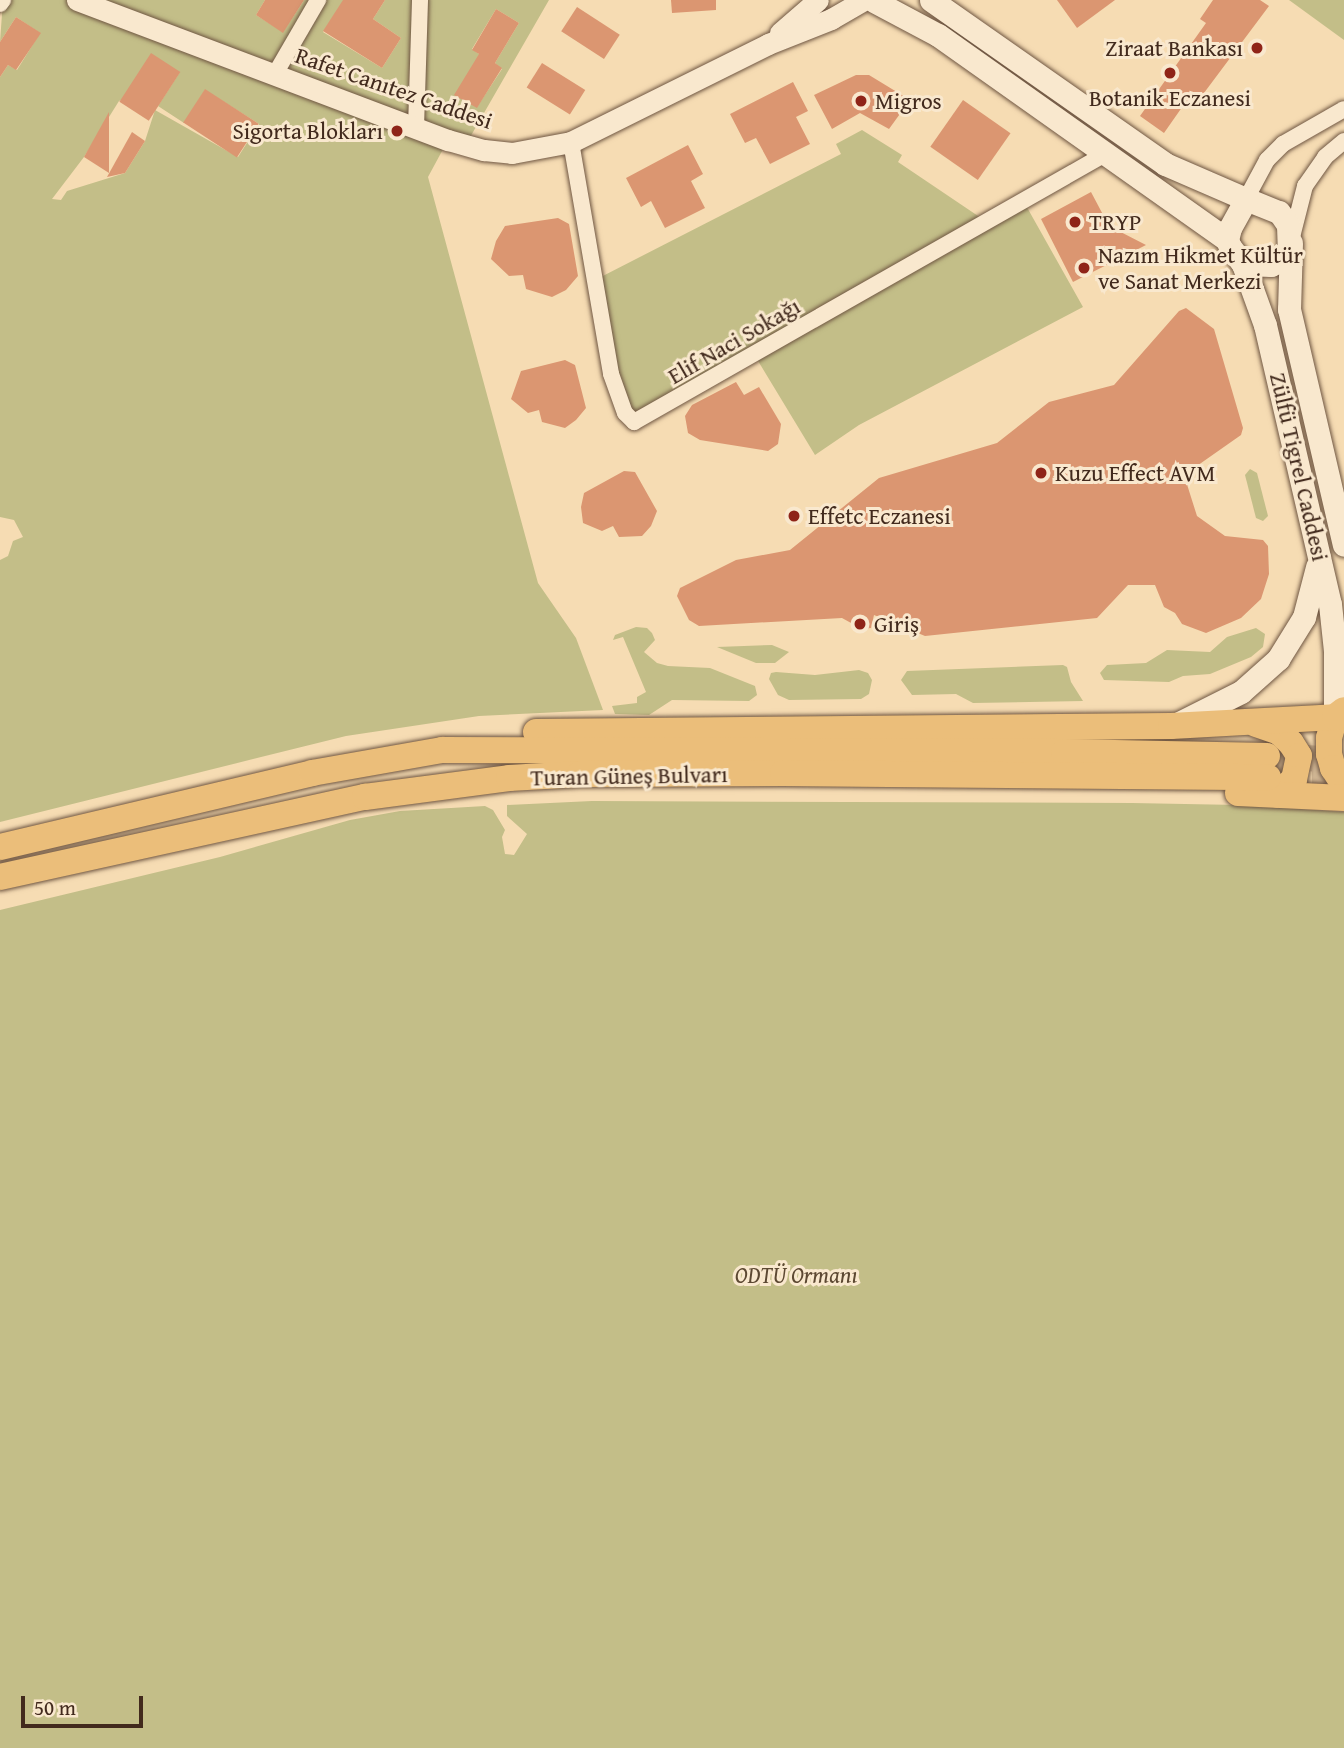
<!DOCTYPE html>
<html>
<head>
<meta charset="utf-8">
<style>
  body { margin:0 }
  #map { position:relative; width:1344px; height:1748px; overflow:hidden; background:#f6dcb3; font-family:"Gentium Book Plus",serif }
  div>[style] { position:absolute }
  .green>* { inset:0; background:#c3be88 }
  .building>* { inset:0; background:#db9671; transform-origin:0 0 }
  .primary-tunnel>* { height:26px; margin-top:-13px; transform-origin:0; background:repeating-linear-gradient(90deg,#d2b895 0 26px,transparent 0 39px) }
  .roads { filter:drop-shadow(0 0 2px #6f5642) drop-shadow(0 0 2px #6f5642) }
  .minor>* { height:16px; margin:-8px; padding:0 8px; transform-origin:8px; border-radius:8px; background:#f9e8ce }
  .tertiary>* { height:21px; margin:-10.5px; padding:0 10.5px; transform-origin:10.5px; border-radius:10.5px; background:#f9e8ce }
  .secondary>* { height:23px; margin:-11.5px; padding:0 11.5px; transform-origin:11.5px; border-radius:11.5px; background:#f9e8ce }
  .primary>* { height:26px; margin:-13px; padding:0 13px; transform-origin:13px; border-radius:13px; background:#ebbe7a }
  .dots>* { width:19px; height:19px; translate:-50% -50%; box-sizing:border-box; border:4px solid #f9e8ce; border-radius:50% }
  span { translate:-50% -50%; white-space:nowrap; text-align:center; line-height:1.15; -webkit-text-stroke:6px #f9e8ce; paint-order:stroke }
  .poi-label { font-size:23px; color:#422a1d }
  .right { translate:-100% -50%; text-align:right }
  .left { translate:0 -50%; text-align:left }
  .street-label { font-size:23px; color:#422a1d }
  .park-label { font-size:23px; color:#5c4832; font-style:italic }
  .scale { position:absolute; left:21px; top:1696px; width:122px; height:32px; box-sizing:border-box; border:4px solid #422a1d; border-top:0; padding-left:9px; font-size:21px; line-height:24px; white-space:nowrap; color:#422a1d; -webkit-text-stroke:5px #f9e8ce; paint-order:stroke }
</style>
</head>
<body>
<div id="map">
  <div class="green">
    <i style="clip-path:polygon(evenodd,3px 0,265px 0,256px 15px,283px 32px,304px 0,344px 0,323px 32px,382px 68px,401px 38px,373px 19px,385px 0,549px 0,465px 146px,448px 140px,428px 177px,538px 583px,576px 638px,603px 710px,479px 716px,346px 736px,0 822px,0 560px,8px 556px,13px 541px,23px 537px,14px 520px,0 517px,0 77px,8px 65px,17px 70px,40px 33px,16px 17px,0 42px,3px 0,496px 9px,519px 23px,495px 63px,502px 69px,477px 107px,479px 54px,472px 49px,496px 9px,3px 0,180px 72px,158px 106px,184px 123px,205px 90px,259px 124px,238px 157px,155px 110px,145px 141px,125px 173px,67px 191px,61px 200px,52px 199px,84px 157px,119px 101px,180px 72px)"></i>
    <i style="clip-path:polygon(1289px 0,1344px 0,1344px 40px)"></i>
    <i style="clip-path:polygon(862px 130px,902px 155px,898px 162px,987px 222px,1024px 202px,1083px 307px,859px 425px,815px 455px,755px 356px,631px 421px,595px 280px,841px 154px,836px 144px)"></i>
    <i style="clip-path:polygon(1250px 469px,1257px 473px,1268px 516px,1263px 521px,1256px 518px,1245px 475px)"></i>
    <i style="clip-path:polygon(636px 627px,647px 628px,652px 633px,655px 640px,644px 652px,657px 663px,668px 666px,710px 668px,755px 686px,757px 695px,749px 701px,672px 700px,649px 715px,615px 714px,612px 706px,637px 703px,637px 697px,646px 692px,623px 637px,613px 640px,615px 635px)"></i>
    <i style="clip-path:polygon(1256px 628px,1265px 634px,1263px 647px,1251px 657px,1210px 674px,1183px 676px,1169px 682px,1104px 680px,1100px 673px,1107px 665px,1146px 663px,1167px 650px,1210px 652px,1227px 637px)"></i>
    <i style="clip-path:polygon(772px 645px,789px 652px,775px 663px,756px 663px,717px 647px)"></i>
    <i style="clip-path:polygon(1063px 665px,1067px 667px,1071px 682px,1083px 701px,973px 703px,956px 694px,912px 695px,901px 680px,907px 671px)"></i>
    <i style="clip-path:polygon(859px 670px,868px 673px,872px 680px,869px 694px,861px 699px,789px 700px,778px 695px,769px 679px,771px 673px,776px 672px,815px 675px)"></i>
    <i style="clip-path:polygon(592px 801px,1132px 803px,1238px 805px,1344px 812px,1344px 1748px,0 1748px,0 910px,220px 857px,350px 820px,400px 811px,485px 806px,493px 810px,505px 830px,502px 837px,505px 854px,514px 855px,527px 834px,507px 816px,507px 805px)"></i>
  </div>
  <div class="building">
    <i style="clip-path:polygon(265px 0,304px 0,283px 33px,256px 15px)"></i>
    <i style="clip-path:polygon(343px 0,385px 0,373px 19px,401px 38px,382px 68px,323px 31px)"></i>
    <i style="clip-path:polygon(671px 0,716px 0,716px 10px,672px 13px)"></i>
    <i style="clip-path:polygon(1057px 0,1115px 0,1077px 28px)"></i>
    <i style="clip-path:polygon(1213px 0,1260px 0,1269px 6px,1192px 109px,1185px 103px,1164px 133px,1140px 116px,1206px 23px,1200px 19px)"></i>
    <i style="left:577px;top:7px;width:51px;height:29px;rotate:33deg"></i>
    <i style="clip-path:polygon(496px 9px,519px 23px,495px 63px,502px 68px,477px 108px,454px 95px,479px 54px,472px 50px)"></i>
    <i style="clip-path:polygon(16px 17px,41px 33px,16px 70px,8px 65px,0 77px,0 42px)"></i>
    <i style="left:151px;top:53px;width:35px;height:58px;rotate:33deg"></i>
    <i style="left:542px;top:63px;width:51px;height:29px;rotate:32deg"></i>
    <i style="clip-path:polygon(856px 75px,869px 75px,910px 100px,889px 129px,860px 113px,832px 129px,814px 95px)"></i>
    <i style="clip-path:polygon(793px 82px,808px 111px,796px 117px,810px 144px,770px 164px,756px 138px,745px 143px,730px 114px)"></i>
    <i style="left:205px;top:89px;width:64px;height:40px;rotate:33deg"></i>
    <i style="left:963px;top:100px;width:58px;height:57px;rotate:35deg"></i>
    <i style="clip-path:polygon(109px 112px,109px 173px,84px 157px)"></i>
    <i style="clip-path:polygon(132px 132px,145px 141px,125px 173px,107px 177px)"></i>
    <i style="clip-path:polygon(688px 145px,703px 174px,691px 181px,705px 208px,665px 228px,651px 201px,641px 207px,626px 178px)"></i>
    <i style="clip-path:polygon(1091px 192px,1109px 226px,1146px 245px,1073px 282px,1041px 219px)"></i>
    <i style="clip-path:polygon(558px 218px,569px 224px,578px 276px,566px 290px,552px 297px,526px 289px,523px 275px,509px 276px,491px 259px,496px 241px,505px 226px)"></i>
    <i style="clip-path:polygon(1186px 308px,1214px 329px,1243px 428px,1241px 435px,1184px 475px,1197px 516px,1225px 536px,1263px 540px,1268px 546px,1269px 574px,1261px 599px,1241px 618px,1206px 633px,1182px 624px,1175px 613px,1164px 607px,1155px 585px,1128px 585px,1097px 618px,925px 636px,874px 615px,871px 628px,862px 629px,842px 618px,699px 626px,689px 620px,677px 596px,680px 588px,736px 560px,790px 550px,879px 478px,997px 443px,1049px 402px,1114px 385px,1179px 311px)"></i>
    <i style="clip-path:polygon(565px 360px,575px 365px,586px 408px,576px 420px,565px 428px,542px 422px,539px 410px,528px 413px,511px 399px,521px 371px)"></i>
    <i style="clip-path:polygon(736px 382px,744px 395px,759px 387px,781px 424px,778px 444px,768px 451px,700px 440px,688px 433px,685px 416px,692px 405px)"></i>
    <i style="clip-path:polygon(624px 471px,635px 472px,657px 511px,651px 526px,642px 536px,619px 537px,613px 526px,602px 531px,583px 523px,581px 507px,584px 493px)"></i>
  </div>
  <div class="primary-tunnel">
    <i style="left:1267px;top:756px;width:77px;rotate:3deg"></i>
    <i style="left:1273px;top:777px;width:71px;rotate:3.2deg"></i>
  </div>
  <div class="roads">
    <div class="minor">
      <i style="left:0;top:4px;width:5px;rotate:-53deg"></i>
      <i style="left:275px;top:74px;width:86px;rotate:-59.8deg"></i>
      <i style="left:416px;top:128px;width:128px;rotate:-88.2deg"></i>
      <i style="left:571px;top:142px;width:235px;rotate:80.2deg"></i>
      <i style="left:611px;top:374px;width:41px;rotate:70.3deg"></i>
      <i style="left:625px;top:413px;width:13px;rotate:45deg"></i>
      <i style="left:634px;top:422px;width:544px;rotate:-29.63deg"></i>
      <i style="left:1246px;top:199px;width:44px;rotate:-61.7deg"></i>
      <i style="left:1267px;top:160px;width:23px;rotate:-45deg"></i>
      <i style="left:1283px;top:144px;width:70px;rotate:-29.8deg"></i>
      <i style="left:1292px;top:237px;width:53px;rotate:-75.7deg"></i>
      <i style="left:1305px;top:186px;width:35px;rotate:-55deg"></i>
      <i style="left:1325px;top:157px;width:25px;rotate:-40deg"></i>
    </div>
    <div class="tertiary">
      <i style="left:77px;top:0;width:397px;rotate:20.7deg"></i>
      <i style="left:448px;top:140px;width:37px;rotate:16deg"></i>
      <i style="left:484px;top:150px;width:28px;rotate:6deg"></i>
      <i style="left:512px;top:153px;width:60px;rotate:-10.6deg"></i>
      <i style="left:571px;top:142px;width:220px;rotate:-26.4deg"></i>
      <i style="left:768px;top:44px;width:68px;rotate:-21.6deg"></i>
      <i style="left:831px;top:19px;width:38px;rotate:-30deg"></i>
      <i style="left:780px;top:33px;width:50px;rotate:-41deg"></i>
    </div>
    <div class="secondary">
      <i style="left:931px;top:0;width:286px;rotate:35deg"></i>
      <i style="left:1165px;top:164px;width:88px;rotate:23.4deg"></i>
      <i style="left:874px;top:1px;width:72px;rotate:28deg"></i>
      <i style="left:938px;top:35px;width:354px;rotate:35.3deg"></i>
      <i style="left:1246px;top:199px;width:35px;rotate:22deg"></i>
      <i style="left:1279px;top:212px;width:16px;rotate:55deg"></i>
      <i style="left:1288px;top:225px;width:26px;rotate:88deg"></i>
      <i style="left:1289px;top:251px;width:9px;rotate:131deg"></i>
      <i style="left:1283px;top:258px;width:14px;rotate:150deg"></i>
      <i style="left:1271px;top:265px;width:28px;rotate:-178deg"></i>
      <i style="left:1243px;top:264px;width:21px;rotate:-127deg"></i>
      <i style="left:1230px;top:247px;width:8px;rotate:-113deg"></i>
      <i style="left:1227px;top:240px;width:12px;rotate:-76deg"></i>
      <i style="left:1230px;top:228px;width:33px;rotate:-61deg"></i>
      <i style="left:1291px;top:243px;width:66px;rotate:91.7deg"></i>
      <i style="left:1289px;top:309px;width:242px;rotate:76.9deg"></i>
      <i style="left:1243px;top:264px;width:65px;rotate:70.2deg"></i>
      <i style="left:1265px;top:325px;width:286px;rotate:76.9deg"></i>
      <i style="left:1330px;top:604px;width:47px;rotate:83.9deg"></i>
      <i style="left:1335px;top:651px;width:66px;rotate:90deg"></i>
      <i style="left:1179px;top:723px;width:69px;rotate:-26.6deg"></i>
      <i style="left:1241px;top:692px;width:50px;rotate:-41.7deg"></i>
      <i style="left:1278px;top:659px;width:49px;rotate:-58.2deg"></i>
      <i style="left:1304px;top:617px;width:52px;rotate:-75.4deg"></i>
    </div>
    <div class="primary">
      <i style="left:1335px;top:717px;width:22px;rotate:106deg"></i>
      <i style="left:1329px;top:738px;width:16px;rotate:90deg"></i>
      <i style="left:1329px;top:754px;width:15px;rotate:74deg"></i>
      <i style="left:1333px;top:768px;width:20px;rotate:57deg"></i>
      <i style="left:1256px;top:724px;width:24px;rotate:19deg"></i>
      <i style="left:1279px;top:732px;width:16px;rotate:43deg"></i>
      <i style="left:1291px;top:743px;width:15px;rotate:58deg"></i>
      <i style="left:1299px;top:756px;width:24px;rotate:102deg"></i>
      <i style="left:1294px;top:779px;width:23px;rotate:137deg"></i>
      <i style="left:536px;top:732px;width:635px;rotate:-0.54deg"></i>
      <i style="left:1171px;top:726px;width:164px;rotate:-3.1deg"></i>
      <i style="left:1335px;top:717px;width:11px;rotate:-38deg"></i>
      <i style="left:1238px;top:793px;width:106px;rotate:2.7deg"></i>
      <i style="left:0;top:847px;width:321px;rotate:-13.3deg"></i>
      <i style="left:312px;top:773px;width:132px;rotate:-10deg"></i>
      <i style="left:442px;top:750px;width:622px;rotate:0.18deg"></i>
      <i style="left:1064px;top:752px;width:203px;rotate:1.1deg"></i>
      <i style="left:0;top:877px;width:374px;rotate:-12.4deg"></i>
      <i style="left:365px;top:797px;width:145px;rotate:-7.5deg"></i>
      <i style="left:509px;top:778px;width:71px;rotate:-3.2deg"></i>
      <i style="left:580px;top:774px;width:203px;rotate:-0.3deg"></i>
      <i style="left:783px;top:773px;width:485px;rotate:0.5deg"></i>
    </div>
  </div>
  <div class="dots">
    <i style="left:1257px;top:48px;background:#8f2418"></i>
    <i style="left:1170px;top:73px;background:#8f2418"></i>
    <i style="left:861px;top:101px;background:#8f2418"></i>
    <i style="left:397px;top:131px;background:#8f2418"></i>
    <i style="left:1075px;top:222px;background:#8f2418"></i>
    <i style="left:1084px;top:268px;background:#8f2418"></i>
    <i style="left:1041px;top:473px;background:#8f2418"></i>
    <i style="left:794px;top:516px;background:#8f2418"></i>
    <i style="left:860px;top:624px;background:#8f2418"></i>
  </div>
  <div class="poi-label">
    <span class="right" style="left:1243px;top:48px">Ziraat Bankası</span>
    <span style="left:1170px;top:98px">Botanik Eczanesi</span>
    <span class="left" style="left:875px;top:101px">Migros</span>
    <span class="right" style="left:383px;top:131px">Sigorta Blokları</span>
    <span class="left" style="left:1089px;top:222px">TRYP</span>
    <span class="left" style="left:1098px;top:268px">Nazım Hikmet Kültür<br>ve Sanat Merkezi</span>
    <span class="left" style="left:1055px;top:473px">Kuzu Effect AVM</span>
    <span class="left" style="left:808px;top:516px">Effetc Eczanesi</span>
    <span class="left" style="left:874px;top:624px">Giriş</span>
  </div>
  <div class="street-label">
    <span style="left:394px;top:88px;rotate:19deg">Rafet Canıtez Caddesi</span>
    <span style="left:734px;top:341px;rotate:-30deg">Elif Naci Sokağı</span>
    <span style="left:1299px;top:467px;rotate:77deg">Zülfü Tigrel Caddesi</span>
    <span style="left:629px;top:776px;rotate:-1deg">Turan Güneş Bulvarı</span>
  </div>
  <div class="park-label">
    <span style="left:796px;top:1275px">ODTÜ Ormanı</span>
  </div>
  <div class="scale">50 m</div>
</div>
</body>
</html>
